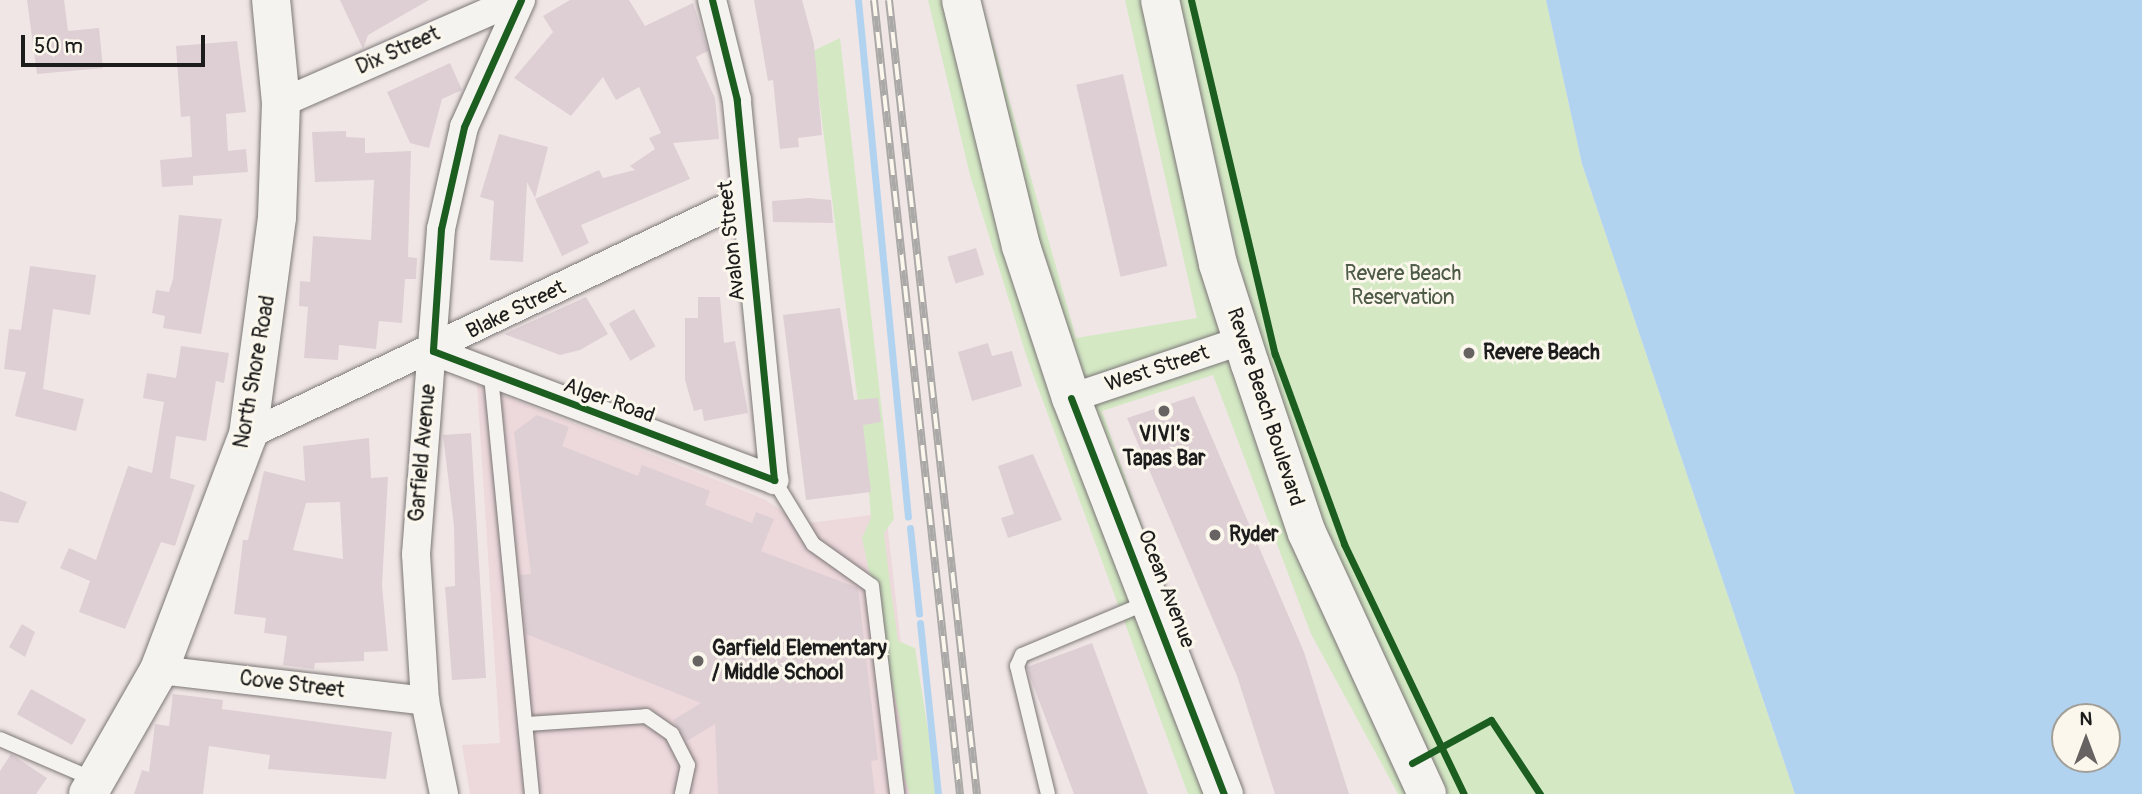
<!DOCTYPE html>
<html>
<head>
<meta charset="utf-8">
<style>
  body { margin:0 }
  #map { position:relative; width:2142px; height:794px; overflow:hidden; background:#f1e6e6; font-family:Pangolin,sans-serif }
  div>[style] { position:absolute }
  .built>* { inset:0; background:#edd8dc }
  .green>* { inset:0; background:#d4e8c4 }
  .water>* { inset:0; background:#b1d3f0 }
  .stream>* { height:7px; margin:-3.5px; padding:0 3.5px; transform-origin:3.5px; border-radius:3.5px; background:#b1d3f0 }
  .building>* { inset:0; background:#decfd4; transform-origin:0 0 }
  .roads { filter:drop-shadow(0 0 2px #7c7777) drop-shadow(0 0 2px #7c7777) }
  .lane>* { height:14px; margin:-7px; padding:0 7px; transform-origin:7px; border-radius:7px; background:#f5f3ef }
  .street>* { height:28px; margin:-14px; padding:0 14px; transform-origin:14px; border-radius:14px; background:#f5f3ef }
  .secondary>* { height:38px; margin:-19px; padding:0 19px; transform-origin:19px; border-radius:19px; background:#f5f3ef }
  .rail>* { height:8px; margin-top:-4px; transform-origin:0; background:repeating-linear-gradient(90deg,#fbf7ec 0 16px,#aba9a7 0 32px); box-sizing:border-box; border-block:2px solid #aba9a7 }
  .cycleway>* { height:7px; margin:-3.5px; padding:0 3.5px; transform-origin:3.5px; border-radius:3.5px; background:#1b5e20 }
  .dots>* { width:19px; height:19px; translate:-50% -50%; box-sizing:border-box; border:4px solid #fbf7ec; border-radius:50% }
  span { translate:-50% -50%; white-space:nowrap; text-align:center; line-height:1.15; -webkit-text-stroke:6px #fbf7ec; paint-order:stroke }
  .street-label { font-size:21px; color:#1c1c1c }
  .park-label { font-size:21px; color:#4c5a46 }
  .poi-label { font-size:21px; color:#1c1c1c; font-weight:700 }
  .left { translate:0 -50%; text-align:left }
  .north { position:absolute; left:2051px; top:703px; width:70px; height:70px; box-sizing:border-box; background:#fbf7ec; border:2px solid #a29f99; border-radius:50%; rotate:0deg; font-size:19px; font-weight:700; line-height:28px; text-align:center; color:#1c1c1c }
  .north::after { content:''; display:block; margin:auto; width:24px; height:32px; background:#676363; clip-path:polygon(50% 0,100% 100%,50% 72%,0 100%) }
  .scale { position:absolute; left:21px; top:35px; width:184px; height:32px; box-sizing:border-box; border:4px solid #1c1c1c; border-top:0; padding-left:9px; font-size:21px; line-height:24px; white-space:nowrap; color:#1c1c1c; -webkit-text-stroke:5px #fbf7ec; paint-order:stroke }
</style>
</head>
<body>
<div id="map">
  <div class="built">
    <i style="clip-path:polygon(477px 385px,764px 499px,802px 524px,886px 513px,918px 794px,470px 794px,462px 745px,500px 743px)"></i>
  </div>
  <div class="green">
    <i style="clip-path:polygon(928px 0,981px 0,1076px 338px,1197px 318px,1125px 0,1546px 0,1582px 164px,1795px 794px,1398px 794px,1311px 634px,1213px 375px,1102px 411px,1236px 794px,1188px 794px,1027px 358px,970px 175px)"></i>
    <i style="clip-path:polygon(840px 38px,894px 519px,884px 533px,889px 576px,898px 641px,915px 648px,938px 794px,910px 794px,904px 776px,901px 726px,862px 538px,871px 518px,868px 481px,813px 51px)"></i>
  </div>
  <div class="water">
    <i style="clip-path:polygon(evenodd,1546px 0,2142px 0,2142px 794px,1795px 794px,1582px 164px,1546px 0,2065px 717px,2107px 717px,2107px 759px,2065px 759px,2065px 717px)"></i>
  </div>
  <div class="stream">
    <i style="left:858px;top:0;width:519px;rotate:84.48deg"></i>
    <i style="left:910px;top:528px;width:86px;rotate:84deg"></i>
    <i style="left:920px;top:623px;width:172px;rotate:84deg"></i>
  </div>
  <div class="building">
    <i style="clip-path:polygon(27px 0,64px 0,68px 31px,99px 28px,103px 68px,37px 74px)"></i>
    <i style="clip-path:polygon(340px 0,429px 0,368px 35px,363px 49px)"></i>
    <i style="clip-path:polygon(570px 0,629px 0,645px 26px,693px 3px,708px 51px,696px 57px,715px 98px,719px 139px,673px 143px,690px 179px,581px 225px,589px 243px,562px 256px,535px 199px,599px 170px,603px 178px,635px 170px,630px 166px,655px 149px,649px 138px,661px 133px,639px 87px,616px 100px,603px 77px,571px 116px,514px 78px,553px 32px,543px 16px)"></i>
    <i style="clip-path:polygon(754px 0,802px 0,814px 44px,822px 135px,798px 138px,799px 147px,780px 149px,773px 80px,768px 81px)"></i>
    <i style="clip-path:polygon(237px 41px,246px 112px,226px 114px,228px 151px,246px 149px,248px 172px,193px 176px,193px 185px,162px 187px,160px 160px,192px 157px,190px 116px,181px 117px,176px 46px)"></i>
    <i style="clip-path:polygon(450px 63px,462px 90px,442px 99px,429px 148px,410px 143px,387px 92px)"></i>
    <i style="left:1123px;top:74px;width:197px;height:48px;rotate:77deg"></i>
    <i style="clip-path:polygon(346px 131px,346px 137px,365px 138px,365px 153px,411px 151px,408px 257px,417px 258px,416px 279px,405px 279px,402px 323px,379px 321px,376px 349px,339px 345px,338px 360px,304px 358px,308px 307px,299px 306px,300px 281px,310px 282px,313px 236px,371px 240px,374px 180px,315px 182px,312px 132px)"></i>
    <i style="clip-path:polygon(499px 134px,548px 147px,535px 198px,527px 182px,523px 262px,490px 260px,494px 201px,480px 197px)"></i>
    <i style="clip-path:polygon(809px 198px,831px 200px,833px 223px,773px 222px,772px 201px)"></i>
    <i style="clip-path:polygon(179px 215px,222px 219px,201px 334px,163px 328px,165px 316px,152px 313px,156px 290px,169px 292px,173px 279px)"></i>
    <i style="left:976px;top:248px;width:28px;height:30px;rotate:73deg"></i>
    <i style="clip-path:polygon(30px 266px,96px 275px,90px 315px,53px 309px,43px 389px,84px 399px,76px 431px,15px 416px,26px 372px,4px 369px,9px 329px,21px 330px)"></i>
    <i style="clip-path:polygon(586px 297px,608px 334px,580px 350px,560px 355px,504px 334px)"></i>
    <i style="clip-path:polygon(698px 297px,720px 297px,724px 343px,735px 341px,748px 413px,704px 421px,702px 409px,694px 411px,685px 380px,685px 318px,698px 318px)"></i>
    <i style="clip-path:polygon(840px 308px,854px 400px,878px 398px,881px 422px,863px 425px,871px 492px,806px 500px,783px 315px)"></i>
    <i style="left:634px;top:309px;width:43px;height:29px;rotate:60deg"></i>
    <i style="clip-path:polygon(988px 343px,992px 356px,1012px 351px,1022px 386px,972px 401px,958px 352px)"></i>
    <i style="clip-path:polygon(181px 346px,229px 353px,224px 383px,216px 381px,206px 441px,176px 436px,170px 478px,195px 485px,175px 546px,161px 542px,125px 629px,79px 612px,90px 581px,60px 568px,69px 548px,96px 560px,128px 466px,152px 473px,164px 402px,143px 398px,147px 373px,176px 378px)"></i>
    <i style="clip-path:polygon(1194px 396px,1304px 652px,1349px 794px,1275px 794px,1237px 676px,1127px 418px)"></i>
    <i style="clip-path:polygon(537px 415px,569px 427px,562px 446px,638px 476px,642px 465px,710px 491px,705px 505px,752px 523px,756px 512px,774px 519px,761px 551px,858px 588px,878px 760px,871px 761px,875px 794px,718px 794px,715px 724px,687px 741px,673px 720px,701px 703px,526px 634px,520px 575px,531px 574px,514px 432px)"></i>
    <i style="clip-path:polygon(471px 433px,486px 678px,452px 680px,445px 587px,455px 586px,454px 526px,443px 435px)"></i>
    <i style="clip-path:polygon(evenodd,369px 438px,371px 478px,388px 477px,382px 585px,388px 651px,364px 652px,364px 661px,315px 663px,314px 669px,283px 665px,287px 636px,264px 633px,266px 618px,234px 614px,243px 540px,248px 540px,264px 471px,305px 481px,303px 446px,369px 438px,340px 502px,343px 559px,293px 550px,306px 503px,340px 502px)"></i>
    <i style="clip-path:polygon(1033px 454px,1062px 520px,1008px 538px,1001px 518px,1014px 514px,998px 466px)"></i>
    <i style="clip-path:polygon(0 491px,27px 502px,18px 523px,0 521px)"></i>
    <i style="clip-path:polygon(22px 624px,35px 632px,25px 657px,9px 647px)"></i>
    <i style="clip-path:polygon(1092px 643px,1148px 794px,1074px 794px,1029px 674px,1027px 667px)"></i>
    <i style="left:31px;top:689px;width:63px;height:29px;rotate:29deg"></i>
    <i style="clip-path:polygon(173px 694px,223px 700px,222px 709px,392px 732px,386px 779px,268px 769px,270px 755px,209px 746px,203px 794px,134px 794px,142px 770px,149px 772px,155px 724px,169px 726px)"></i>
    <i style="clip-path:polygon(11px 754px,47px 778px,36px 794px,0 794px,0 771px)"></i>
  </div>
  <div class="roads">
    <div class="lane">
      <i style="left:491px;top:376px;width:420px;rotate:84.4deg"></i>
      <i style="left:774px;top:480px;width:75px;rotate:58.6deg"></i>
      <i style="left:813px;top:544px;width:72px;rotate:35.4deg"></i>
      <i style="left:872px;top:586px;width:209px;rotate:83.1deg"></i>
      <i style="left:527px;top:724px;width:119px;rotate:-3.8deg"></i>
      <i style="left:646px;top:716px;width:32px;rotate:35deg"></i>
      <i style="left:672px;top:734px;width:35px;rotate:63deg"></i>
      <i style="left:688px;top:765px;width:30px;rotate:102deg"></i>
      <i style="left:0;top:739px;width:101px;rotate:23.3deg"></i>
      <i style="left:1048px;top:794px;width:132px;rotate:-103.6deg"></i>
      <i style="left:1017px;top:666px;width:12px;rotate:-66deg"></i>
      <i style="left:1022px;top:655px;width:138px;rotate:-22.7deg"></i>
    </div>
    <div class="street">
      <i style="left:281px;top:103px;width:257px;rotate:-23.7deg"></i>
      <i style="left:433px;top:351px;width:365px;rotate:20.7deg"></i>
      <i style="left:774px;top:480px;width:382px;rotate:-95.6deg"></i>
      <i style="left:737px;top:100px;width:103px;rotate:-104deg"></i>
      <i style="left:1071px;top:398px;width:182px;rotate:-18.6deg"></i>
      <i style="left:248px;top:435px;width:550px;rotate:-25.4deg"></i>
      <i style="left:159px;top:670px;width:268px;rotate:6.6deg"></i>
      <i style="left:444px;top:794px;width:95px;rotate:-101.5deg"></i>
      <i style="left:425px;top:701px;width:147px;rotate:-93.5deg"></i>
      <i style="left:416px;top:554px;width:326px;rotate:-85.6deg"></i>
      <i style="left:441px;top:229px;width:105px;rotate:-77.3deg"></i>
      <i style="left:464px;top:127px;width:139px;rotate:-65.8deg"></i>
    </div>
    <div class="secondary">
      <i style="left:961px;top:0;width:253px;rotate:76.3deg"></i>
      <i style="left:1021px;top:246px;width:160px;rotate:71.8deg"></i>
      <i style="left:1071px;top:398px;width:425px;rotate:68.9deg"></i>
      <i style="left:1160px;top:0;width:270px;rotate:77.6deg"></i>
      <i style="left:1218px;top:264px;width:105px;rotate:72.3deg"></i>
      <i style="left:1250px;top:364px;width:178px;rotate:71.4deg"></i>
      <i style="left:1307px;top:533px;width:287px;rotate:65.3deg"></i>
      <i style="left:88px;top:794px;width:143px;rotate:-60.2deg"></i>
      <i style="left:159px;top:670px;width:251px;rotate:-69.3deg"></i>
      <i style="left:248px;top:435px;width:220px;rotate:-82.4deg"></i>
      <i style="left:277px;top:217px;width:114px;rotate:-88deg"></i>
      <i style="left:281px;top:103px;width:103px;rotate:-95.5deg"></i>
    </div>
  </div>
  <div class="rail">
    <i style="left:874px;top:0;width:799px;rotate:83.82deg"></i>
    <i style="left:889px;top:0;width:799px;rotate:83.68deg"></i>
  </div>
  <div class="cycleway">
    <i style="left:521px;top:0;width:139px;rotate:114.2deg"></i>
    <i style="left:464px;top:127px;width:105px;rotate:102.7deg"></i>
    <i style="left:441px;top:229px;width:122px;rotate:93.8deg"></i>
    <i style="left:433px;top:351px;width:365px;rotate:20.7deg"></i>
    <i style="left:774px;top:480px;width:382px;rotate:-95.6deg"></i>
    <i style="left:737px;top:100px;width:103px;rotate:-104deg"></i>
    <i style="left:1191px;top:0;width:364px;rotate:76.7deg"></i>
    <i style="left:1275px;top:354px;width:202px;rotate:70deg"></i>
    <i style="left:1344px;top:544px;width:277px;rotate:64.4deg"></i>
    <i style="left:1071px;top:398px;width:425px;rotate:68.9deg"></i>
    <i style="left:1412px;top:763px;width:90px;rotate:-28.6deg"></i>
    <i style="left:1491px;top:720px;width:89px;rotate:56.5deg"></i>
  </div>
  <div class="dots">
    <i style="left:1469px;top:353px;background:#676363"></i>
    <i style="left:1164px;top:411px;background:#676363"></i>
    <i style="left:1215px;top:535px;background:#676363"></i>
    <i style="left:698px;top:661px;background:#676363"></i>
  </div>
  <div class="street-label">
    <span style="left:398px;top:51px;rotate:-24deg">Dix Street</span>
    <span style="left:732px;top:241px;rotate:-96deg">Avalon Street</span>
    <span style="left:516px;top:310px;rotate:-26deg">Blake Street</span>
    <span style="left:1157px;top:369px;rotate:-18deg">West Street</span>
    <span style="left:255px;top:372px;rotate:-80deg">North Shore Road</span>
    <span style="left:609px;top:401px;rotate:20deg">Alger Road</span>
    <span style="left:1265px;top:407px;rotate:72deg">Revere Beach Boulevard</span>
    <span style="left:423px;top:453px;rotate:-85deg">Garfield Avenue</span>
    <span style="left:1166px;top:589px;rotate:69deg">Ocean Avenue</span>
    <span style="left:292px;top:685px;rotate:7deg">Cove Street</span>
  </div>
  <div class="park-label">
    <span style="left:1403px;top:286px">Revere Beach<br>Reservation</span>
  </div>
  <div class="poi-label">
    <span class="left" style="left:1483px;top:353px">Revere Beach</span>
    <span style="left:1164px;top:447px">VIVI’s<br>Tapas Bar</span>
    <span class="left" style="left:1229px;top:535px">Ryder</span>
    <span class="left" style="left:712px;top:661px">Garfield Elementary<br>/ Middle School</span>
  </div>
  <div class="north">N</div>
  <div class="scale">50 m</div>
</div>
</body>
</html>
